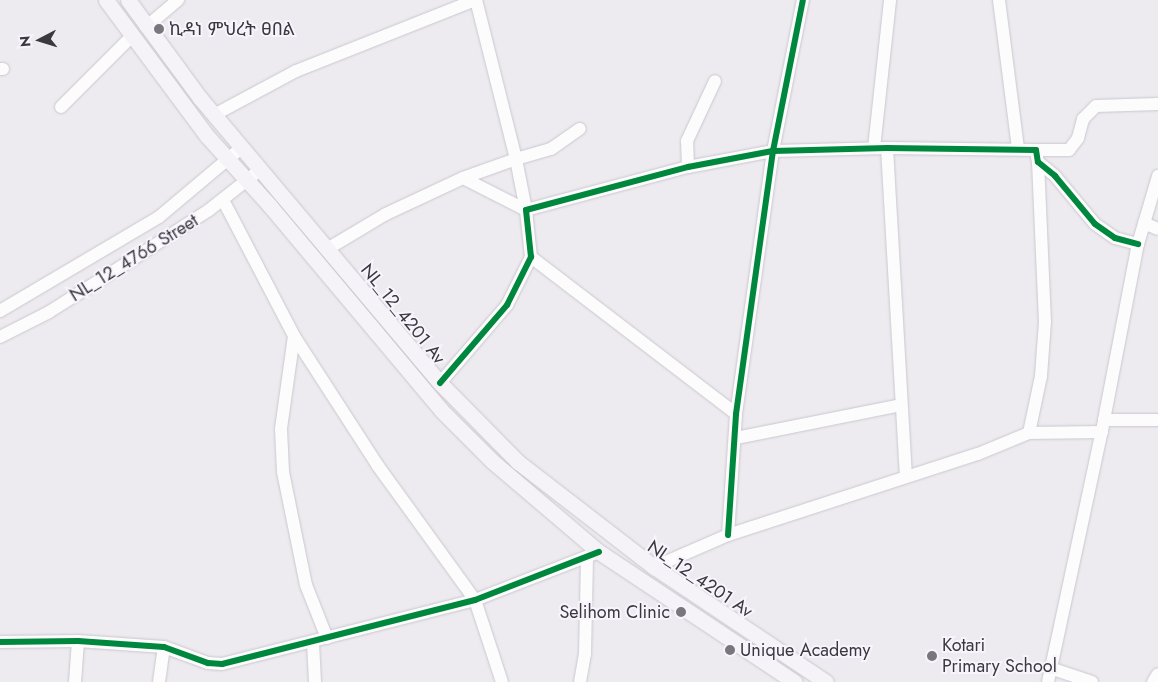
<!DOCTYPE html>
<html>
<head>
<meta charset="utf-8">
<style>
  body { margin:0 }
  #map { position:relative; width:1158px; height:682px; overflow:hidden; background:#edeaf0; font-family:Jost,"Noto Sans Ethiopic",sans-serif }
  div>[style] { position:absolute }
  .roads { filter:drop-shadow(0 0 1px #cac8cd) drop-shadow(0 0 1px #cac8cd) }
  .minor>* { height:12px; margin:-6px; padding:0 6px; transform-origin:6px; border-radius:6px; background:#fcfcfd }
  .major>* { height:15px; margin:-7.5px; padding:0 7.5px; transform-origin:7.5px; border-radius:7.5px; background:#f5f3f7 }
  .cycleway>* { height:6px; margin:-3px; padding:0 3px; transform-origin:3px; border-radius:3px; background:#00873e }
  .dots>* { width:14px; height:14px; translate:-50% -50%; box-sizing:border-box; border:2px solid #f8f4fd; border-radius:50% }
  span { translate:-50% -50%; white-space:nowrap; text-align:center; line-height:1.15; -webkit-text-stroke:4px #f8f4fd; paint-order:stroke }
  .poi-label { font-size:18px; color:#3b383e }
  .left { translate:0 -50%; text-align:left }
  .right { translate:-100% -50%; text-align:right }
  .street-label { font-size:18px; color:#3b383e }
  .north { position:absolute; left:15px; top:15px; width:50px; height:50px; -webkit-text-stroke:4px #f8f4fd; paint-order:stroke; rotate:265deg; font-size:14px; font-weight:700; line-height:20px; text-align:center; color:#3b383e }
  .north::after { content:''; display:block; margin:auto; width:18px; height:22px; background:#3b383e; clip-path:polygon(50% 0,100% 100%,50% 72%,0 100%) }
</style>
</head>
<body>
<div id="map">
  <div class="roads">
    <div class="minor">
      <i style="left:999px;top:0;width:150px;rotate:82.7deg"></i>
      <i style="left:146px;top:27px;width:42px;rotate:-40.2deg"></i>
      <i style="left:0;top:69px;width:3px"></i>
      <i style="left:61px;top:107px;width:99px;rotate:-45deg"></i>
      <i style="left:214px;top:115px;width:93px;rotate:-28.2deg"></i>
      <i style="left:296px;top:71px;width:193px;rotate:-21.6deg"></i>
      <i style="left:874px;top:148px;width:149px;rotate:-83.8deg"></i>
      <i style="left:887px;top:148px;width:329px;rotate:86.7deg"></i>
      <i style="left:1036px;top:150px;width:33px"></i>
      <i style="left:1069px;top:150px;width:15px;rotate:-53deg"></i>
      <i style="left:1078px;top:138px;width:20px;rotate:-75deg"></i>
      <i style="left:1083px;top:119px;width:18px;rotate:-45deg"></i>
      <i style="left:1096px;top:106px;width:62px;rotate:-1.8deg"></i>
      <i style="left:688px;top:167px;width:26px;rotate:-92deg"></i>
      <i style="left:687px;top:141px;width:66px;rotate:-65deg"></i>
      <i style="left:463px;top:178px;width:56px;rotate:-19.7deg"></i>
      <i style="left:516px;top:159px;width:164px;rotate:-104.1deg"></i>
      <i style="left:223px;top:200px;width:153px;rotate:62.4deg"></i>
      <i style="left:294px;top:336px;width:94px;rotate:98deg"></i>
      <i style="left:281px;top:429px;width:43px;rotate:87.3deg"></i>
      <i style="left:283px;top:472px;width:115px;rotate:78.5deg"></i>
      <i style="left:306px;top:585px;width:57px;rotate:68.4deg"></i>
      <i style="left:526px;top:210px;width:52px;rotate:-101.1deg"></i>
      <i style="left:516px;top:159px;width:36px;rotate:-16deg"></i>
      <i style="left:551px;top:149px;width:35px;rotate:-35deg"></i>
      <i style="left:1144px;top:223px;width:15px;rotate:23deg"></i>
      <i style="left:329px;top:248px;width:66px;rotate:-30.8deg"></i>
      <i style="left:386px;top:214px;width:85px;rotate:-25.1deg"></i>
      <i style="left:463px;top:178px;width:71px;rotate:26.9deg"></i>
      <i style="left:531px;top:257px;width:258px;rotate:37.4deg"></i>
      <i style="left:0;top:311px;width:185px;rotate:-30.6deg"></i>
      <i style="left:159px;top:217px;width:109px;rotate:-40.1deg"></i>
      <i style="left:294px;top:336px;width:155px;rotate:57.1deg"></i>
      <i style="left:378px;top:466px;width:165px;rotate:54.1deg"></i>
      <i style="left:475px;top:600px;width:86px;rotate:71.8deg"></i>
      <i style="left:0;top:337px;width:55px;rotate:-27deg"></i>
      <i style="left:49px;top:312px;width:96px;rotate:-32.2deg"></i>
      <i style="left:130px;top:261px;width:94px;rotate:-32.8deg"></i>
      <i style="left:209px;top:210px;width:66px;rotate:-38.3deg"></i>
      <i style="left:440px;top:383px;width:103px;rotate:-49.3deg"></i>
      <i style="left:507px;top:305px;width:54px;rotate:-63.4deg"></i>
      <i style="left:531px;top:257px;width:47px;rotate:-96.1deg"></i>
      <i style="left:526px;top:210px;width:168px;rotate:-14.9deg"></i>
      <i style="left:688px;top:167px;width:86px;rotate:-10.7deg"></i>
      <i style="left:773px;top:151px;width:154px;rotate:-78.8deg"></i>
      <i style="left:1104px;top:420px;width:54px"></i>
      <i style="left:1029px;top:433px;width:73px;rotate:-0.8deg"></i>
      <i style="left:736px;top:438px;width:168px;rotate:-11.3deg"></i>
      <i style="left:728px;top:535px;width:121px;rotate:-86.2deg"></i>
      <i style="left:736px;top:414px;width:266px;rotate:-82deg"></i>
      <i style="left:773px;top:151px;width:114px;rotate:-1.5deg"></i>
      <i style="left:887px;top:148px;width:149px;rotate:0.8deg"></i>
      <i style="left:1036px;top:150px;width:12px;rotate:81deg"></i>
      <i style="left:1038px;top:162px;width:22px;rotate:39deg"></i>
      <i style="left:1055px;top:176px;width:62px;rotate:50.2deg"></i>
      <i style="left:1095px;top:224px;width:24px;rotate:35deg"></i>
      <i style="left:1115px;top:238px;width:24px;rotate:15deg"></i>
      <i style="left:654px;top:567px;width:81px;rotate:-23.4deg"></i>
      <i style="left:728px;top:535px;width:263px;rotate:-18deg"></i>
      <i style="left:978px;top:454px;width:55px;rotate:-22.4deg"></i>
      <i style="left:1029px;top:433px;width:58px;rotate:-78.1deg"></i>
      <i style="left:1041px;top:376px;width:54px;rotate:-85.8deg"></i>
      <i style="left:1045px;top:322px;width:160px;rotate:-92.5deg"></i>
      <i style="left:0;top:642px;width:78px;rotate:-0.7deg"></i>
      <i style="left:78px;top:641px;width:86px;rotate:4deg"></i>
      <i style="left:164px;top:647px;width:47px;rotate:20deg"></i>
      <i style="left:208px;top:663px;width:14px;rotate:4deg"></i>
      <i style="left:222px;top:664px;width:261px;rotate:-14.2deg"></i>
      <i style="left:475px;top:600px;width:133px;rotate:-21.2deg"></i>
      <i style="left:313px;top:643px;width:39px;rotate:87deg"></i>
      <i style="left:1053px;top:669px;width:41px;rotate:18.4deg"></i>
      <i style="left:75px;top:682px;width:41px;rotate:-85.8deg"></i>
      <i style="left:159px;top:682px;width:35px;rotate:-82deg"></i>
      <i style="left:580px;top:682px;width:28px;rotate:-80deg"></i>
      <i style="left:585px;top:654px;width:97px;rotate:-88.8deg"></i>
      <i style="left:1048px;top:682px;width:268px;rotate:-77.9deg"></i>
      <i style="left:1104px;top:420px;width:179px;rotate:-79.1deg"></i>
      <i style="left:1138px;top:244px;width:71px;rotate:-73.6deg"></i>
      <i style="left:1153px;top:682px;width:9px;rotate:-58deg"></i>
    </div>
    <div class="major">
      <i style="left:106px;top:0;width:169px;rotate:53.4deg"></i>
      <i style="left:207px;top:136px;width:94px;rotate:48deg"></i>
      <i style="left:270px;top:206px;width:266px;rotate:50deg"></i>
      <i style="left:441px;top:410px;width:72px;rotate:45deg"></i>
      <i style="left:492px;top:461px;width:140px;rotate:40.4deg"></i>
      <i style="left:599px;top:552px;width:235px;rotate:33.6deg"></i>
      <i style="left:128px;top:0;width:122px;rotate:53.7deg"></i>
      <i style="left:200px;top:98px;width:373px;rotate:49.9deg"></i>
      <i style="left:440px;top:383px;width:111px;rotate:45.4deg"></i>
      <i style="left:518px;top:462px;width:172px;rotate:37.7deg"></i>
      <i style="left:654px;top:567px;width:207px;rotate:33.8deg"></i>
    </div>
  </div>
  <div class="cycleway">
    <i style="left:440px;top:383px;width:103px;rotate:-49.3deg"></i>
    <i style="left:507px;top:305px;width:54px;rotate:-63.4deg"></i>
    <i style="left:531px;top:257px;width:47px;rotate:-96.1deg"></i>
    <i style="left:526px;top:210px;width:168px;rotate:-14.9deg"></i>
    <i style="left:688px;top:167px;width:86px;rotate:-10.7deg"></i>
    <i style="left:773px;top:151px;width:154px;rotate:-78.8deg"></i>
    <i style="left:728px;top:535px;width:121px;rotate:-86.2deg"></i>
    <i style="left:736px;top:414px;width:266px;rotate:-82deg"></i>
    <i style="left:773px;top:151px;width:114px;rotate:-1.5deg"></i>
    <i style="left:887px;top:148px;width:149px;rotate:0.8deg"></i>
    <i style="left:1036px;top:150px;width:12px;rotate:81deg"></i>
    <i style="left:1038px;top:162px;width:22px;rotate:39deg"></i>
    <i style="left:1055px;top:176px;width:62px;rotate:50.2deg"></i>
    <i style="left:1095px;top:224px;width:24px;rotate:35deg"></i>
    <i style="left:1115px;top:238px;width:24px;rotate:15deg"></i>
    <i style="left:0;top:642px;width:78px;rotate:-0.7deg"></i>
    <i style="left:78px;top:641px;width:86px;rotate:4deg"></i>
    <i style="left:164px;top:647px;width:47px;rotate:20deg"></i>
    <i style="left:208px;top:663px;width:14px;rotate:4deg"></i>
    <i style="left:222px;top:664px;width:261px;rotate:-14.2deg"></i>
    <i style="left:475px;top:600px;width:133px;rotate:-21.2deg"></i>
  </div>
  <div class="dots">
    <i style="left:159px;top:29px;background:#79767c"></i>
    <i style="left:681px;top:612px;background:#79767c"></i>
    <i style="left:730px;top:650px;background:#79767c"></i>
    <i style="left:932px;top:656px;background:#79767c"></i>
  </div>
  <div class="poi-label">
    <span class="left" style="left:169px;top:29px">ኪዳነ ምህረት ፀበል</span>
    <span class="right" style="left:670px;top:612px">Selihom Clinic</span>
    <span class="left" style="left:942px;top:656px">Kotari<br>Primary School</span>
    <span class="left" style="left:740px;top:650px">Unique Academy</span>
  </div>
  <div class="street-label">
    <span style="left:134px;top:258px;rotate:-32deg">NL_12_4766 Street</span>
    <span style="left:403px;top:314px;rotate:51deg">NL_12_4201 Av</span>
    <span style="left:700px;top:579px;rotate:34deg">NL_12_4201 Av</span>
  </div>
  <div class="north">N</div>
</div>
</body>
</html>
